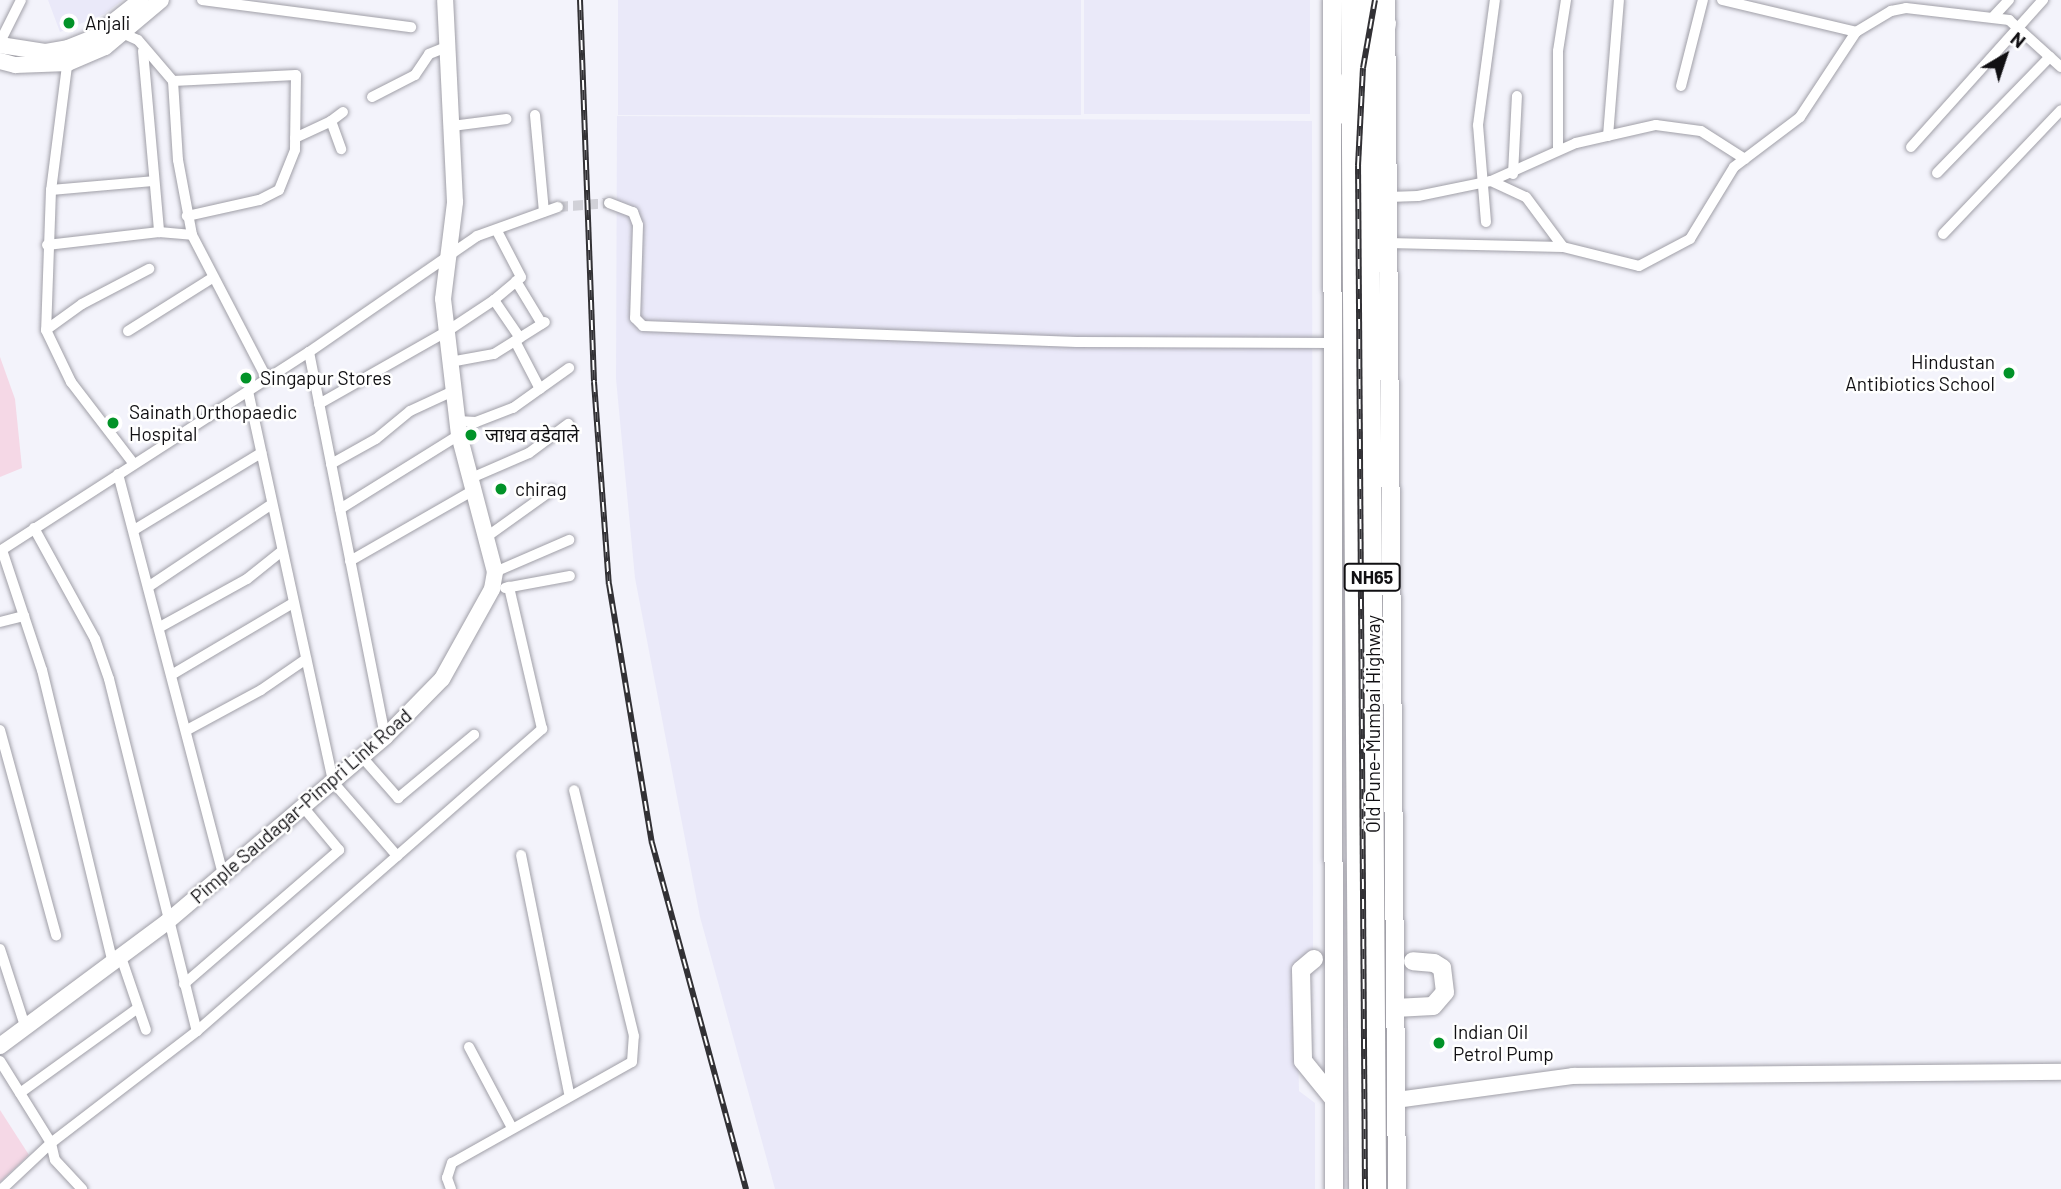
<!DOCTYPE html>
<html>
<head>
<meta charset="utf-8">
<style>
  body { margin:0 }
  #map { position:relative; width:2061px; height:1189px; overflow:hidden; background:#f3f3fb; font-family:Barlow,"Noto Sans Devanagari",sans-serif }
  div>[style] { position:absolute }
  .built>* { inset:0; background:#eae9f9; transform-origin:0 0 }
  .green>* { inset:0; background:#f5d8e6 }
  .street-tunnel>* { height:10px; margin-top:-5px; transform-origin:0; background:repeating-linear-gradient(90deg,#d1d1d8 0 10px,transparent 0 15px) }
  .roads { filter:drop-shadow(0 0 2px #a09fa7) drop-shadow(0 0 2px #a09fa7) }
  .street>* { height:10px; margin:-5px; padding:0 5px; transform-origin:5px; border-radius:5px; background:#fff }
  .secondary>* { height:16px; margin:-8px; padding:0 8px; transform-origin:8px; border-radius:8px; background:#fff }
  .primary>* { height:18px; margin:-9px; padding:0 9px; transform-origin:9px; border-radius:9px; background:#fff }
  .highway>* { height:19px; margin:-9.5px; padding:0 9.5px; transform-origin:9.5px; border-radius:9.5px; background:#fff }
  .rail>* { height:6px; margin-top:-3px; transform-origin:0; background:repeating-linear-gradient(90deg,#fff 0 10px,#323135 0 20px); box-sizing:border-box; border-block:2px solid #323135 }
  .dots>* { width:19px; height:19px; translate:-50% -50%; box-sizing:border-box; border:4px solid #fff; border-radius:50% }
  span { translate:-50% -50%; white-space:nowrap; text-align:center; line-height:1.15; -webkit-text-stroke:5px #fff; paint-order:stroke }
  .shield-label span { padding:2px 5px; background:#fff; border:2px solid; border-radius:5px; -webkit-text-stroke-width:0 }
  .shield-label { font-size:18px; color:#111013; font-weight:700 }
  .poi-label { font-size:19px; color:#111013 }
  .left { translate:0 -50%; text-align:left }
  .right { translate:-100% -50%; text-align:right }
  .street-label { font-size:19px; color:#111013 }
  .north { position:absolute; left:1970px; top:21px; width:70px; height:70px; -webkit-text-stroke:5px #fff; paint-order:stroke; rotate:39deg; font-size:19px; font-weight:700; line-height:28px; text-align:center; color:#111013 }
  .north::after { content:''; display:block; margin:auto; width:24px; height:32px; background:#111013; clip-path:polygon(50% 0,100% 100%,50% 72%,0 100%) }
</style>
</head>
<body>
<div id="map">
  <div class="built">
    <i style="clip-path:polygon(48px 0,123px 0,104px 14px,60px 32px)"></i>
    <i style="left:618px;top:0;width:463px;height:115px"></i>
    <i style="left:1084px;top:0;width:226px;height:114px"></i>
    <i style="clip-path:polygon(617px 116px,1312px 121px,1313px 954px,1304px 955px,1296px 966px,1299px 1091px,1315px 1103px,1315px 1189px,775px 1189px,700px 917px,635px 578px,616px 379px)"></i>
  </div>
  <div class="green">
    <i style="clip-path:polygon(0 357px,15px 399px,22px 468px,0 477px)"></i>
    <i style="clip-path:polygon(0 1110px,29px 1155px,0 1182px)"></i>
  </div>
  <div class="street-tunnel">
    <i style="left:558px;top:207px;width:51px;rotate:-4.5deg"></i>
  </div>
  <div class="roads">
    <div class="street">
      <i style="left:202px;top:0;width:211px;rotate:7.4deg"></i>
      <i style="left:1722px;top:0;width:138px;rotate:13.4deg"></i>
      <i style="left:1994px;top:16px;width:22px;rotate:-47deg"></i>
      <i style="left:122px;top:33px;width:17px;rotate:24deg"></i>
      <i style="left:138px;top:40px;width:54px;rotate:49.5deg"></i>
      <i style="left:173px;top:81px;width:79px;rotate:86.4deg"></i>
      <i style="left:178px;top:160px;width:76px;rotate:79.4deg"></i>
      <i style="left:192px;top:235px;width:162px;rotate:62.5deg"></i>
      <i style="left:0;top:42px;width:47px;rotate:-63.4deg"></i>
      <i style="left:143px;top:51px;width:182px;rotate:84.9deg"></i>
      <i style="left:68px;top:58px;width:133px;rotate:97.3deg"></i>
      <i style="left:51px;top:190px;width:140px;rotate:92deg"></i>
      <i style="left:46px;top:330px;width:58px;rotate:64.3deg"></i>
      <i style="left:71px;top:382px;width:103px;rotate:52.5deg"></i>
      <i style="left:173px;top:81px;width:123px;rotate:-2.8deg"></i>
      <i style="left:296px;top:75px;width:75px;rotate:90.8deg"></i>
      <i style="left:295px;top:150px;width:43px;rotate:111.8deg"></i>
      <i style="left:279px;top:190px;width:22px;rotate:153deg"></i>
      <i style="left:259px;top:200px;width:74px;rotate:167.5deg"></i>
      <i style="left:1681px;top:86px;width:89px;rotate:-75.7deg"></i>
      <i style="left:372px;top:97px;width:48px;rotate:-27.1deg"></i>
      <i style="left:415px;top:75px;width:25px;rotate:-56deg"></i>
      <i style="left:429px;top:54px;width:22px;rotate:-22deg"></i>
      <i style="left:535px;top:115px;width:97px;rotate:84.7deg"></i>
      <i style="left:331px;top:121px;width:15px;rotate:-37deg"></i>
      <i style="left:452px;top:126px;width:55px;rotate:-7.3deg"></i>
      <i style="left:1608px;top:136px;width:136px;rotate:-85.4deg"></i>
      <i style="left:295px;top:138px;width:40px;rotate:-25deg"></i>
      <i style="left:331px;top:121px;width:30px;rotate:70deg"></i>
      <i style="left:1911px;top:147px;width:198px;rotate:-48.1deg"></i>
      <i style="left:1558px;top:149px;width:98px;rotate:-90deg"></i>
      <i style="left:1558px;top:51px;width:52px;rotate:-81.1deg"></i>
      <i style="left:1937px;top:173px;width:162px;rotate:-45.8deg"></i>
      <i style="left:1513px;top:174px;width:78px;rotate:-87.1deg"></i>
      <i style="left:1491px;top:181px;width:38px;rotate:25deg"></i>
      <i style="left:1526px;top:197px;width:62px;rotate:53.5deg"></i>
      <i style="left:51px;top:190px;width:102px;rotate:-5deg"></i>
      <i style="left:1388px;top:197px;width:30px;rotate:-2deg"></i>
      <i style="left:1418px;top:196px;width:75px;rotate:-11.6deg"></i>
      <i style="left:1491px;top:181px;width:93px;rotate:-24.1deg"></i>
      <i style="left:1576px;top:143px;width:82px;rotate:-12.7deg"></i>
      <i style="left:1656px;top:125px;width:45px;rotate:7.6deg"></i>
      <i style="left:1701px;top:131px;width:52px;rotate:32.5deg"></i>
      <i style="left:609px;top:203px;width:26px;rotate:21deg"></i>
      <i style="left:633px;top:212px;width:14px;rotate:69deg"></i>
      <i style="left:638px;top:225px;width:93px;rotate:91.8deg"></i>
      <i style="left:635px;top:318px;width:11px;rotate:45deg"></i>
      <i style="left:643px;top:326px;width:434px;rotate:2.1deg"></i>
      <i style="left:1077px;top:342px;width:255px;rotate:0.2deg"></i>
      <i style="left:1486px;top:222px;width:97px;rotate:-94.7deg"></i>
      <i style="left:1478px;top:125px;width:126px;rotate:-82.3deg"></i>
      <i style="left:1943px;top:234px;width:171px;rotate:-46.4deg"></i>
      <i style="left:1388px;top:243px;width:175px;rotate:1.3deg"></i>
      <i style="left:1563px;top:247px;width:78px;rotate:14deg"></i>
      <i style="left:1639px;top:266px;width:58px;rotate:-27.9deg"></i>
      <i style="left:1690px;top:239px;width:84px;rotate:-58.6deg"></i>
      <i style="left:1734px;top:167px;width:83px;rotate:-37.1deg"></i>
      <i style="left:1800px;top:117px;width:102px;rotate:-56.6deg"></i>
      <i style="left:1856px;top:32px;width:41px;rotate:-31deg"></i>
      <i style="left:1891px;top:11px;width:15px;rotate:-11deg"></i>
      <i style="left:1906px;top:8px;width:104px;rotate:6.6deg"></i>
      <i style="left:2009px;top:20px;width:70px;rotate:42.1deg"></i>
      <i style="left:47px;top:245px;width:113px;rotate:-6.6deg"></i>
      <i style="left:159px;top:232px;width:33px;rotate:5deg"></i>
      <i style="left:516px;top:281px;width:50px;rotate:58.8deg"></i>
      <i style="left:494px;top:300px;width:35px;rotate:-40deg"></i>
      <i style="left:521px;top:277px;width:52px;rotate:-117.6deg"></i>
      <i style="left:46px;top:330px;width:44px;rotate:-35.8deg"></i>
      <i style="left:82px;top:304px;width:76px;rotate:-27.6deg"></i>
      <i style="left:128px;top:331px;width:99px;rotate:-32.2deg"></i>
      <i style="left:515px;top:341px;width:54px;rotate:62.5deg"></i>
      <i style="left:309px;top:352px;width:392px;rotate:78.8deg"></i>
      <i style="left:450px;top:362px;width:45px;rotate:-10.3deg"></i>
      <i style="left:494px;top:354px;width:60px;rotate:-32.1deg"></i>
      <i style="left:248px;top:391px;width:400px;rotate:77.7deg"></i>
      <i style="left:333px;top:782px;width:98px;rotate:49.1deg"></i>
      <i style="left:319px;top:404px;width:146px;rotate:-29.6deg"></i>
      <i style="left:446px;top:332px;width:58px;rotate:-33.7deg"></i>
      <i style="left:494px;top:300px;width:46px;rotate:55.6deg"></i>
      <i style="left:457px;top:421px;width:19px;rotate:3deg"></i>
      <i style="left:476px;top:422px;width:40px;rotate:-21deg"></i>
      <i style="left:513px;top:408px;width:69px;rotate:-35.5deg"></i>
      <i style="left:331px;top:464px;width:51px;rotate:-29.1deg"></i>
      <i style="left:376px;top:439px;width:44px;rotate:-39.5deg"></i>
      <i style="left:410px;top:411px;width:47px;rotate:-24.9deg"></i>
      <i style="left:118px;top:474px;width:415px;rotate:75.3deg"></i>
      <i style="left:469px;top:479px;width:65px;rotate:-23.4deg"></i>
      <i style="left:529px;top:453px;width:49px;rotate:-36.6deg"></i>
      <i style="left:340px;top:509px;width:140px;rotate:-31.9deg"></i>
      <i style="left:34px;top:528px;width:127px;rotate:61.2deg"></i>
      <i style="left:95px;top:639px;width:42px;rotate:70.7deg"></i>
      <i style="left:109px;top:679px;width:363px;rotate:76deg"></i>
      <i style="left:134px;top:530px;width:149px;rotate:-31.2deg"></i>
      <i style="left:485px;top:538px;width:82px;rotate:-35.6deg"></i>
      <i style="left:2px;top:550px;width:126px;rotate:71.6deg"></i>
      <i style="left:42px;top:670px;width:301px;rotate:76.4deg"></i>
      <i style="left:0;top:551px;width:368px;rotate:-32.8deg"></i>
      <i style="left:309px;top:352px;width:204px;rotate:-34.6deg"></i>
      <i style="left:477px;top:236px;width:86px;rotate:-19.7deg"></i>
      <i style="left:350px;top:561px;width:141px;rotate:-29.8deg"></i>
      <i style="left:495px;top:572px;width:81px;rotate:-23.4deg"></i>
      <i style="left:148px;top:587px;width:149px;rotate:-33.8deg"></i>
      <i style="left:505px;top:588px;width:66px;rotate:-10.5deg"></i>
      <i style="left:0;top:622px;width:25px;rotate:-14deg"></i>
      <i style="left:160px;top:627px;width:99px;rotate:-28.9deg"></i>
      <i style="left:247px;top:579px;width:45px;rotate:-38.7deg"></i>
      <i style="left:173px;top:674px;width:139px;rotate:-30.6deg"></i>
      <i style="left:0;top:730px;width:213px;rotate:74.7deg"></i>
      <i style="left:187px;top:730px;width:84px;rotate:-28.4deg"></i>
      <i style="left:261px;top:690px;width:55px;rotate:-34.6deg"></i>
      <i style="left:362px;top:757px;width:55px;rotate:48.7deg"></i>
      <i style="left:398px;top:798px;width:99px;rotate:-39.7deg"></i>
      <i style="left:521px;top:855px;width:243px;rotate:78.6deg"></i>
      <i style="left:0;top:949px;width:81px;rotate:72deg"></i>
      <i style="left:121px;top:957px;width:77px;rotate:71.1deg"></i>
      <i style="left:184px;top:984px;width:205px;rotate:-40.8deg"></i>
      <i style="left:339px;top:850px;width:56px;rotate:-129.9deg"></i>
      <i style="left:469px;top:1047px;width:92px;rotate:62deg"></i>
      <i style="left:0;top:1061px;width:97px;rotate:58.1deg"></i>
      <i style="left:51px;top:1143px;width:17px;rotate:77deg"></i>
      <i style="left:55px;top:1160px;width:40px;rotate:47deg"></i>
      <i style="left:20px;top:1093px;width:145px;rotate:-35.8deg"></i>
      <i style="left:2px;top:1189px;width:67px;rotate:-43.2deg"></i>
      <i style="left:51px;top:1143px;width:184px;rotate:-37.5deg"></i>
      <i style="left:197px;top:1031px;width:459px;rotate:-41.2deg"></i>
      <i style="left:542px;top:729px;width:146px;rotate:-103.1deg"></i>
      <i style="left:451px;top:1189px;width:12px;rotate:-110deg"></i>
      <i style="left:447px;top:1178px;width:16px;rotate:-72deg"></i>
      <i style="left:452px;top:1163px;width:206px;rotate:-29.3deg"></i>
      <i style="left:632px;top:1062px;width:26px;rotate:-86deg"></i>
      <i style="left:634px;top:1036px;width:253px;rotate:-103.7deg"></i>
    </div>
    <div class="secondary">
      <i style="left:0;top:45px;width:47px;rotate:8.7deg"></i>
      <i style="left:46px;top:52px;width:22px;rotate:-10deg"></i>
      <i style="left:68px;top:48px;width:27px;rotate:-22deg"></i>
      <i style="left:93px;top:38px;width:61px;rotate:-38.4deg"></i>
      <i style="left:0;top:61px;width:16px;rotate:15deg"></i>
      <i style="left:15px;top:65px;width:53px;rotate:-2.2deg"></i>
      <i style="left:68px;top:63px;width:40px;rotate:-23.4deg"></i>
      <i style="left:105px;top:47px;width:73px;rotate:-40deg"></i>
      <i style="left:0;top:1046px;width:208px;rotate:-36.6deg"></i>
      <i style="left:167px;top:922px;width:286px;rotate:-40.3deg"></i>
      <i style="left:385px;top:737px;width:81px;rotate:-45.5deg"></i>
      <i style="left:442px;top:679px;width:103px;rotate:-60.9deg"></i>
      <i style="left:492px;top:589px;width:17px;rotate:-80deg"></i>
      <i style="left:495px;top:572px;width:142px;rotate:-104.7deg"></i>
      <i style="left:459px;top:435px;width:137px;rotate:-96.7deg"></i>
      <i style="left:443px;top:299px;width:98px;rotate:-82.9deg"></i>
      <i style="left:455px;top:202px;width:202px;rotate:-92.8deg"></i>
      <i style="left:1396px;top:1100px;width:179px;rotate:-7.7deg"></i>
      <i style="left:1573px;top:1076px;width:488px;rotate:-0.5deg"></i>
    </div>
    <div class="primary">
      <i style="left:1332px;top:0;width:1189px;rotate:89.9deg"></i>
      <i style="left:1386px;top:0;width:1189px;rotate:89.47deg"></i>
      <i style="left:1314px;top:959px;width:17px;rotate:140deg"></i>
      <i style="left:1301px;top:970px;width:91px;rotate:88.7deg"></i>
      <i style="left:1303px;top:1061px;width:48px;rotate:51deg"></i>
      <i style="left:1395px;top:1008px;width:38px;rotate:-3deg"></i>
      <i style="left:1433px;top:1006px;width:18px;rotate:-49deg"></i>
      <i style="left:1445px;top:992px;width:24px;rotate:-97deg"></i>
      <i style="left:1442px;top:968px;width:9px;rotate:-148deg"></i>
      <i style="left:1434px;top:963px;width:21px;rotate:-175deg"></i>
    </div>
    <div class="highway">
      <i style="left:1350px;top:0;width:1189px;rotate:89.61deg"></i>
      <i style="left:1368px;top:0;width:1189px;rotate:89.61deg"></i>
      <i style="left:1376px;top:73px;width:51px;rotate:-78.7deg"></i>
      <i style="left:1332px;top:77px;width:39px;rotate:72deg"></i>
    </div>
  </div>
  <div class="rail">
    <i style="left:580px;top:0;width:382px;rotate:87.9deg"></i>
    <i style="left:594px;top:382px;width:203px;rotate:85.8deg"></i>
    <i style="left:609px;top:584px;width:263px;rotate:80.6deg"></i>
    <i style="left:652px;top:843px;width:359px;rotate:74.8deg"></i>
    <i style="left:1365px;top:1189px;width:1023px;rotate:-90.39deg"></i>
    <i style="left:1358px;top:166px;width:98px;rotate:-87.1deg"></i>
    <i style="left:1363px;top:68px;width:69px;rotate:-80deg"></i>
  </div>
  <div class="dots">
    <i style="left:69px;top:23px;background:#029328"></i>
    <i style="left:2009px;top:373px;background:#029328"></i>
    <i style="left:246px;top:378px;background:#029328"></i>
    <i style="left:113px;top:423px;background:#029328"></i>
    <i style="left:471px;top:435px;background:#029328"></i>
    <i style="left:501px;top:489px;background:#029328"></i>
    <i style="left:1439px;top:1043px;background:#029328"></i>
  </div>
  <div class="shield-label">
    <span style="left:1372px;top:577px">NH65</span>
  </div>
  <div class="poi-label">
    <span class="left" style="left:85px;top:23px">Anjali</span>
    <span class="right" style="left:1995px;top:373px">Hindustan<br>Antibiotics School</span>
    <span class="left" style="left:260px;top:378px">Singapur Stores</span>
    <span class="left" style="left:129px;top:423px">Sainath Orthopaedic<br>Hospital</span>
    <span class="left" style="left:485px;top:435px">जाधव वडेवाले</span>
    <span class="left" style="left:515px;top:489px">chirag</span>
    <span class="left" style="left:1453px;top:1043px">Indian Oil<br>Petrol Pump</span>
  </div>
  <div class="street-label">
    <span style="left:1373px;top:724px;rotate:-90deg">Old Pune–Mumbai Highway</span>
    <span style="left:301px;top:806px;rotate:-41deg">Pimple Saudagar-Pimpri Link Road</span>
  </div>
  <div class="north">N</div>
</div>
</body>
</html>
